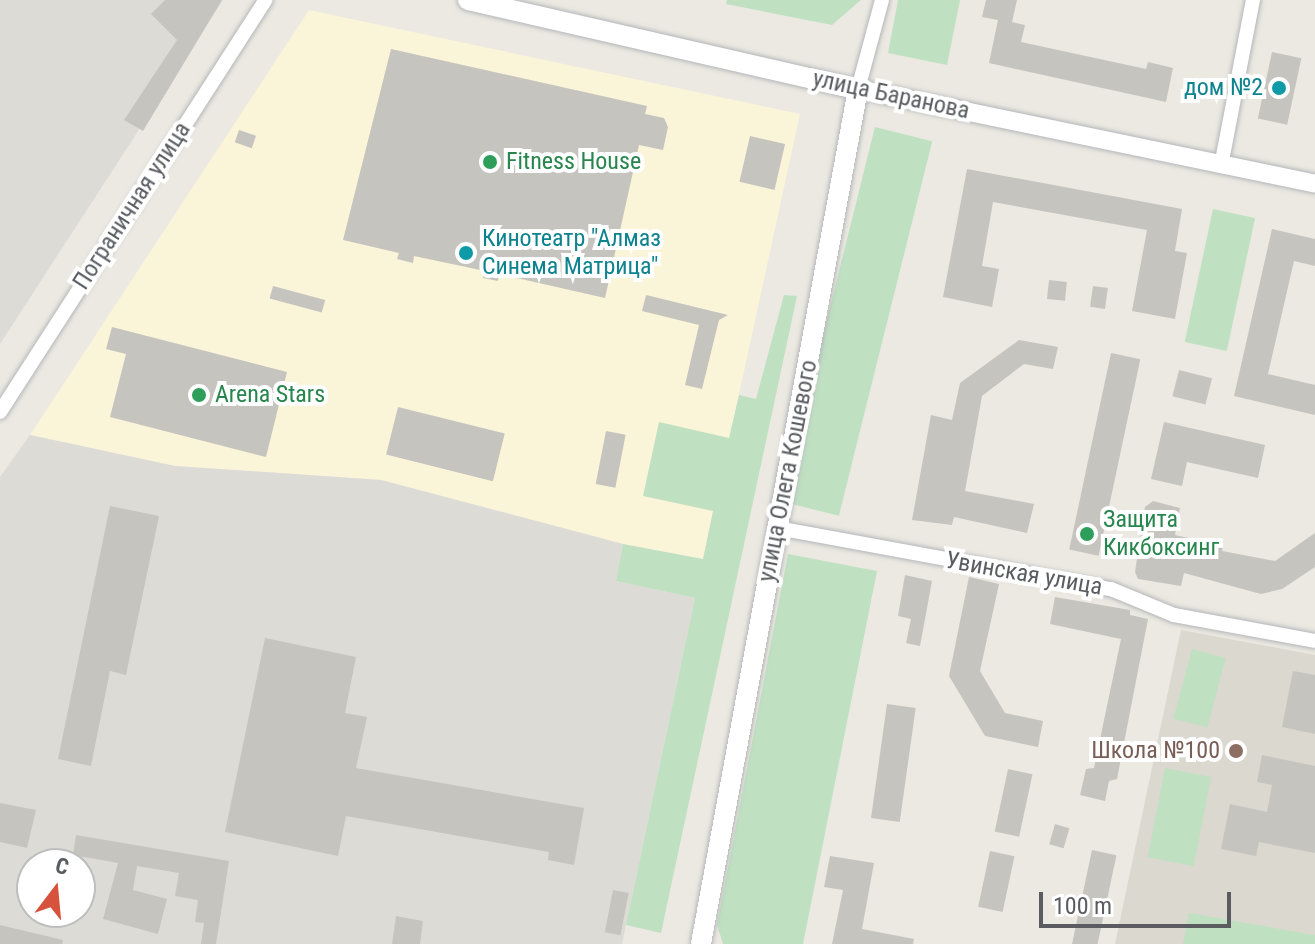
<!DOCTYPE html>
<html>
<head>
<meta charset="utf-8">
<style>
  body { margin:0 }
  #map { position:relative; width:1315px; height:944px; overflow:hidden; background:#ebe9e1; font-family:"Roboto Condensed",sans-serif }
  div>[style] { position:absolute }
  .commercial>* { inset:0; background:#faf4d8 }
  .industrial>* { inset:0; background:#dddbd6 }
  .education>* { inset:0; background:#dbd8d0 }
  .green>* { inset:0; background:#c0e0c2; transform-origin:0 0 }
  .building>* { inset:0; background:#c6c4be; transform-origin:0 0 }
  .roads { filter:drop-shadow(0 0 2px #b4b6ba) drop-shadow(0 0 2px #b4b6ba) }
  .minor>* { height:14px; margin:-7px; padding:0 7px; transform-origin:7px; border-radius:7px; background:#fff }
  .tertiary>* { height:18px; margin:-9px; padding:0 9px; transform-origin:9px; border-radius:9px; background:#fff }
  .secondary>* { height:20px; margin:-10px; padding:0 10px; transform-origin:10px; border-radius:10px; background:#fff }
  .dots>* { width:22px; height:22px; translate:-50% -50%; box-sizing:border-box; border:4px solid #fff; border-radius:50% }
  span { translate:-50% -50%; white-space:nowrap; text-align:center; line-height:1.15; -webkit-text-stroke:8px #fff; paint-order:stroke }
  .culture-label { font-size:24px; color:#0d838f }
  .right { translate:-100% -50%; text-align:right }
  .left { translate:0 -50%; text-align:left }
  .street-label { font-size:24px; color:#5a5c61 }
  .leisure-label { font-size:24px; color:#27864d }
  .education-label { font-size:24px; color:#785e54 }
  .north { position:absolute; left:16px; top:848px; width:80px; height:80px; box-sizing:border-box; background:#fff; border:2px solid #bdbec0; border-radius:50%; rotate:16deg; font-size:22px; font-weight:700; line-height:32px; text-align:center; color:#5a5c61 }
  .north::after { content:''; display:block; margin:auto; width:28px; height:36px; background:#d6523c; clip-path:polygon(50% 0,100% 100%,50% 72%,0 100%) }
  .scale { position:absolute; left:1039px; top:892px; width:192px; height:36px; box-sizing:border-box; border:4px solid #5a5c61; border-top:0; padding-left:10px; font-size:24px; line-height:28px; white-space:nowrap; color:#5a5c61; -webkit-text-stroke:6px #fff; paint-order:stroke }
</style>
</head>
<body>
<div id="map">
  <div class="commercial">
    <i style="clip-path:polygon(309px 10px,800px 114px,703px 560px,623px 544px,381px 480px,175px 466px,30px 435px)"></i>
  </div>
  <div class="industrial">
    <i style="clip-path:polygon(0 0,223px 0,0 344px)"></i>
    <i style="clip-path:polygon(evenodd,30px 435px,175px 466px,381px 480px,623px 544px,616px 581px,695px 598px,622px 944px,0 944px,0 477px,30px 435px,32px 864px,80px 864px,80px 912px,32px 912px,32px 864px)"></i>
  </div>
  <div class="education">
    <i style="clip-path:polygon(1181px 630px,1315px 655px,1315px 944px,1115px 944px)"></i>
  </div>
  <div class="green">
    <i style="clip-path:polygon(727px 0,861px 0,832px 25px,726px 4px)"></i>
    <i style="clip-path:polygon(898px 0,960px 0,947px 65px,888px 53px)"></i>
    <i style="left:875px;top:127px;width:59px;height:386px;rotate:14deg"></i>
    <i style="left:1213px;top:209px;width:43px;height:136px;rotate:12deg"></i>
    <i style="clip-path:polygon(784px 295px,797px 296px,661px 933px,626px 925px,695px 598px,616px 581px,623px 544px,703px 559px,713px 511px,643px 496px,659px 422px,729px 438px,739px 395px,756px 399px)"></i>
    <i style="clip-path:polygon(788px 554px,877px 571px,803px 944px,723px 944px,717px 925px)"></i>
    <i style="left:1192px;top:649px;width:35px;height:72px;rotate:15deg"></i>
    <i style="left:1165px;top:768px;width:47px;height:91px;rotate:11deg"></i>
    <i style="clip-path:polygon(1189px 913px,1315px 935px,1315px 944px,1183px 944px)"></i>
  </div>
  <div class="building">
    <i style="clip-path:polygon(165px 0,222px 0,143px 131px,124px 120px,177px 40px,151px 14px)"></i>
    <i style="clip-path:polygon(986px 0,1017px 0,1012px 22px,1025px 25px,1021px 42px,1146px 69px,1148px 62px,1173px 68px,1166px 102px,989px 63px,998px 20px,982px 17px)"></i>
    <i style="clip-path:polygon(391px 49px,647px 106px,645px 114px,664px 118px,668px 127px,663px 150px,639px 145px,605px 298px,499px 274px,498px 281px,483px 278px,485px 271px,414px 256px,413px 263px,397px 259px,399px 253px,343px 240px)"></i>
    <i style="left:1272px;top:52px;width:30px;height:68px;rotate:12deg"></i>
    <i style="left:239px;top:130px;width:18px;height:13px;rotate:19deg"></i>
    <i style="left:750px;top:136px;width:36px;height:47px;rotate:13deg"></i>
    <i style="clip-path:polygon(967px 169px,1182px 209px,1175px 251px,1187px 253px,1175px 319px,1132px 311px,1147px 230px,993px 202px,982px 266px,999px 269px,992px 307px,943px 297px)"></i>
    <i style="clip-path:polygon(1272px 229px,1315px 239px,1315px 266px,1294px 261px,1268px 374px,1315px 385px,1315px 415px,1234px 396px)"></i>
    <i style="left:1049px;top:280px;width:18px;height:19px;rotate:6deg"></i>
    <i style="left:273px;top:286px;width:54px;height:13px;rotate:15deg"></i>
    <i style="left:1093px;top:286px;width:15px;height:21px;rotate:8deg"></i>
    <i style="clip-path:polygon(646px 295px,728px 315px,719px 320px,702px 389px,685px 385px,699px 325px,642px 311px)"></i>
    <i style="clip-path:polygon(112px 327px,287px 372px,266px 457px,110px 417px,126px 354px,106px 349px)"></i>
    <i style="clip-path:polygon(1019px 340px,1058px 347px,1053px 369px,1024px 364px,982px 396px,965px 491px,1034px 504px,1027px 533px,954px 517px,952px 525px,912px 520px,931px 415px,952px 420px,960px 383px)"></i>
    <i style="left:1111px;top:353px;width:30px;height:201px;rotate:12deg"></i>
    <i style="left:1179px;top:370px;width:34px;height:27px;rotate:14deg"></i>
    <i style="left:398px;top:407px;width:110px;height:49px;rotate:14deg"></i>
    <i style="clip-path:polygon(1164px 422px,1265px 445px,1258px 478px,1187px 462px,1182px 486px,1151px 479px)"></i>
    <i style="left:606px;top:431px;width:20px;height:54px;rotate:11deg"></i>
    <i style="clip-path:polygon(1153px 501px,1180px 508px,1175px 535px,1223px 546px,1222px 551px,1275px 561px,1315px 533px,1315px 567px,1282px 589px,1261px 594px,1184px 573px,1181px 586px,1138px 579px,1135px 572px,1145px 507px)"></i>
    <i style="clip-path:polygon(110px 506px,159px 516px,126px 675px,110px 671px,91px 766px,58px 759px)"></i>
    <i style="clip-path:polygon(905px 575px,932px 581px,920px 646px,906px 643px,911px 619px,898px 616px)"></i>
    <i style="clip-path:polygon(969px 577px,999px 584px,980px 671px,1005px 713px,1043px 721px,1038px 747px,985px 736px,949px 676px)"></i>
    <i style="clip-path:polygon(1055px 597px,1130px 610px,1130px 615px,1148px 619px,1117px 779px,1109px 781px,1105px 801px,1080px 795px,1086px 769px,1094px 768px,1121px 639px,1050px 624px)"></i>
    <i style="clip-path:polygon(265px 638px,356px 657px,345px 713px,367px 717px,356px 768px,584px 808px,574px 865px,548px 860px,549px 852px,346px 816px,338px 856px,225px 832px)"></i>
    <i style="clip-path:polygon(1293px 671px,1315px 675px,1315px 734px,1282px 727px)"></i>
    <i style="left:887px;top:704px;width:29px;height:115px;rotate:8deg"></i>
    <i style="clip-path:polygon(1262px 755px,1315px 766px,1315px 853px,1259px 842px,1256px 856px,1221px 849px,1230px 804px,1267px 812px,1272px 785px,1257px 782px)"></i>
    <i style="left:1008px;top:769px;width:25px;height:64px;rotate:12deg"></i>
    <i style="clip-path:polygon(0 803px,36px 810px,27px 848px,0 842px)"></i>
    <i style="left:1055px;top:824px;width:15px;height:21px;rotate:16deg"></i>
    <i style="clip-path:polygon(76px 835px,229px 861px,216px 944px,201px 944px,204px 923px,195px 922px,198px 900px,175px 896px,179px 873px,137px 866px,133px 890px,167px 899px,158px 934px,103px 919px,118px 863px,73px 855px)"></i>
    <i style="left:1092px;top:850px;width:25px;height:96px;rotate:12deg"></i>
    <i style="left:990px;top:851px;width:25px;height:57px;rotate:12deg"></i>
    <i style="clip-path:polygon(830px 856px,874px 863px,862px 929px,914px 939px,913px 944px,832px 944px,843px 890px,824px 887px)"></i>
    <i style="left:613px;top:890px;width:16px;height:43px;rotate:11deg"></i>
    <i style="clip-path:polygon(396px 916px,423px 921px,420px 944px,392px 944px)"></i>
    <i style="clip-path:polygon(0 925px,63px 940px,62px 944px,0 944px)"></i>
  </div>
  <div class="roads">
    <div class="minor">
      <i style="left:858px;top:89px;width:92px;rotate:-74.9deg"></i>
      <i style="left:1221px;top:166px;width:169px;rotate:-79.1deg"></i>
      <i style="left:0;top:412px;width:490px;rotate:-57.2deg"></i>
      <i style="left:777px;top:528px;width:340px;rotate:10.4deg"></i>
      <i style="left:1111px;top:589px;width:68px;rotate:22.4deg"></i>
      <i style="left:1174px;top:615px;width:143px;rotate:10.4deg"></i>
    </div>
    <div class="tertiary">
      <i style="left:858px;top:89px;width:467px;rotate:11.7deg"></i>
    </div>
    <div class="secondary">
      <i style="left:468px;top:0;width:400px;rotate:12.9deg"></i>
      <i style="left:858px;top:89px;width:869px;rotate:100.41deg"></i>
    </div>
  </div>
  <div class="dots">
    <i style="left:1279px;top:88px;background:#0f9aa8"></i>
    <i style="left:490px;top:162px;background:#2e9e5b"></i>
    <i style="left:466px;top:253px;background:#0f9aa8"></i>
    <i style="left:199px;top:395px;background:#2e9e5b"></i>
    <i style="left:1087px;top:534px;background:#2e9e5b"></i>
    <i style="left:1236px;top:751px;background:#8d6e63"></i>
  </div>
  <div class="culture-label">
    <span class="right" style="left:1263px;top:88px">дом №2</span>
    <span class="left" style="left:482px;top:253px">Кинотеатр "Алмаз<br>Синема Матрица"</span>
  </div>
  <div class="street-label">
    <span style="left:891px;top:95px;rotate:12deg">улица Баранова</span>
    <span style="left:132px;top:206px;rotate:-57deg">Пограничная улица</span>
    <span style="left:788px;top:471px;rotate:-79deg">улица Олега Кошевого</span>
    <span style="left:1024px;top:574px;rotate:10deg">Увинская улица</span>
  </div>
  <div class="leisure-label">
    <span class="left" style="left:506px;top:162px">Fitness House</span>
    <span class="left" style="left:215px;top:395px">Arena Stars</span>
    <span class="left" style="left:1103px;top:534px">Защита<br>Кикбоксинг</span>
  </div>
  <div class="education-label">
    <span class="right" style="left:1220px;top:751px">Школа №100</span>
  </div>
  <div class="north">С</div>
  <div class="scale">100 m</div>
</div>
</body>
</html>
